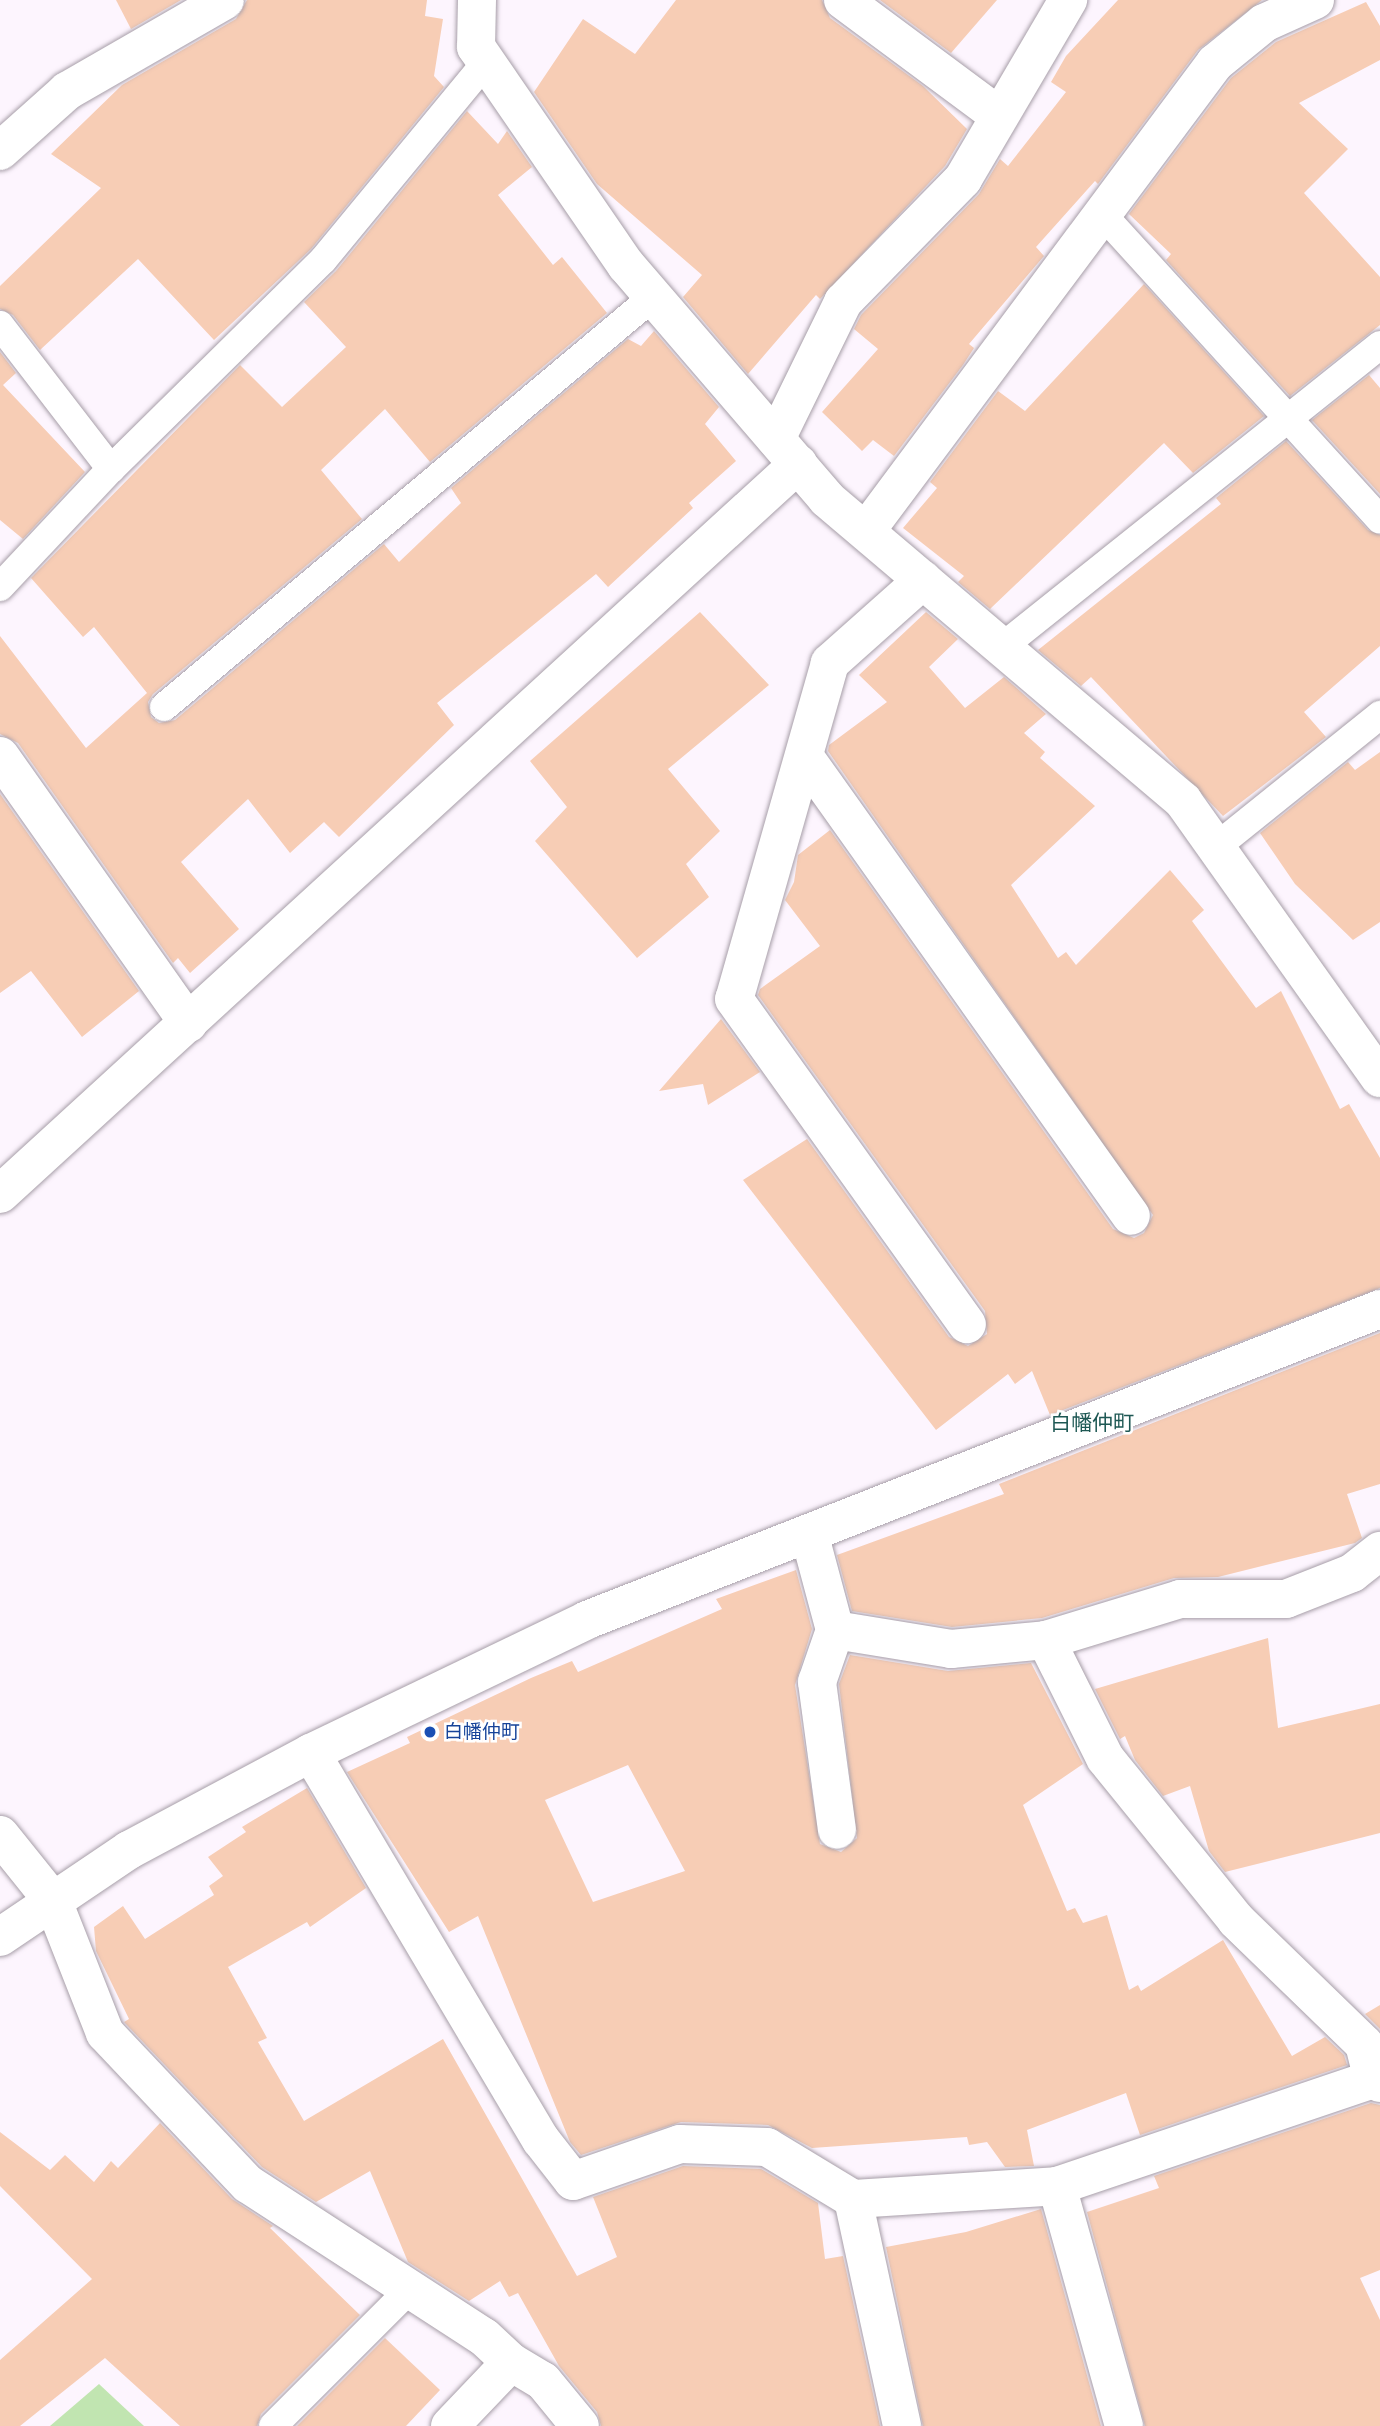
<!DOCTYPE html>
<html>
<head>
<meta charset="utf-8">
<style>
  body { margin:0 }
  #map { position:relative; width:1380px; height:2426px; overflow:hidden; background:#fdf5fe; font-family:Inter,"Noto Sans JP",sans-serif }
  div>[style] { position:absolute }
  .green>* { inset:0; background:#c1e5b1 }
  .building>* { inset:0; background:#f7cdb5 }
  .roads { filter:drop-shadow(0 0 2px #a79ea8) drop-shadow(0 0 2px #a79ea8) }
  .lane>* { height:28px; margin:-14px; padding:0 14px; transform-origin:14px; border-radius:14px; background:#fff }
  .street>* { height:38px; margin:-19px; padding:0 19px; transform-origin:19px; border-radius:19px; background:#fff }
  .secondary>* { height:38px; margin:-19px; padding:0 19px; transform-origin:19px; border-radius:19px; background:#fff }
  .dots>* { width:19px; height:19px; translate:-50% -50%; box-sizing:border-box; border:4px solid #fff; border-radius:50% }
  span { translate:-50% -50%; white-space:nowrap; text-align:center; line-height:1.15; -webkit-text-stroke:5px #fff; paint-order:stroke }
  .transit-label { font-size:19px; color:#164399 }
  .left { translate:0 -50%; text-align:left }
  .neighbourhood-label { font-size:21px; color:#1e5854 }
</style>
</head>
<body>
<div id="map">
  <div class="green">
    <i style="clip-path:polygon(99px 2384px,144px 2426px,50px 2426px)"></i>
  </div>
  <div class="building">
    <i style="clip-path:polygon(116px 0,181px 0,131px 29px)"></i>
    <i style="clip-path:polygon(247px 0,427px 0,425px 16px,443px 19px,434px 76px,444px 87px,311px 249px,214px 340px,138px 259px,40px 350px,13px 315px,0 309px,0 286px,101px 188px,51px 154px,122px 85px,236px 19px)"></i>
    <i style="clip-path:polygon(676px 0,822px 0,830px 18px,923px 86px,967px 129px,945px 166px,820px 299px,816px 295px,748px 374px,683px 297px,702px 275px,597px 184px,534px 92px,583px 19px,635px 54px)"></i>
    <i style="clip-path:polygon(880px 0,997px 0,951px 53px)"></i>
    <i style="clip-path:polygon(1118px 0,1262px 0,1198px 50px,1098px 184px,1095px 181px,1036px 247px,1044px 256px,969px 344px,974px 348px,963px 365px,894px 456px,873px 440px,862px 451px,822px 412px,878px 349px,854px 329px,861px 315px,979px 194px,1000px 159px,1008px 166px,1066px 92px,1051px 82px,1066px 56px)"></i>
    <i style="clip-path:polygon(1366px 2px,1380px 26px,1380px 60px,1299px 103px,1348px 149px,1304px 193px,1380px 277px,1380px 325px,1290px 396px,1166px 260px,1171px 254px,1129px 214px,1231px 78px,1276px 42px)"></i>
    <i style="clip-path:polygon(467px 111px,498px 144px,507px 131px,532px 167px,498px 195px,553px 265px,562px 257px,607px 313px,430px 462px,385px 409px,321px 470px,362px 519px,153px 694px,148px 702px,151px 717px,159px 723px,175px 720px,384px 544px,399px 562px,461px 503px,451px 488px,628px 339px,641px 346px,654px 331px,719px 407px,705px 424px,736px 461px,689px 503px,693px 508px,608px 587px,596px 574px,437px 703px,454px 725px,339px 837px,324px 822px,290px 853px,248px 799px,181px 862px,239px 929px,190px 973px,178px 958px,173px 963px,18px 743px,0 734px,0 636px,86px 748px,147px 693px,94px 627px,83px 637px,31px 578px,240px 365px,282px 407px,346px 347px,304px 302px,336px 271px)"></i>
    <i style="clip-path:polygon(1144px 284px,1264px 416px,1193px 473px,1164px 443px,990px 609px,958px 582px,964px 576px,903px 528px,937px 488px,930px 482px,998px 391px,1025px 411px)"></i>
    <i style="clip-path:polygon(0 352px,16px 373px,3px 385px,85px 472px,23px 539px,0 520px)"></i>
    <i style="clip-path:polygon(1369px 375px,1380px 388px,1380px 494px,1312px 420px)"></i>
    <i style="clip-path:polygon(1286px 441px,1368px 530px,1380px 535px,1380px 646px,1304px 712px,1326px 737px,1223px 816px,1091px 677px,1081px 686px,1038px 650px,1221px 504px,1216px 498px)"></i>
    <i style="clip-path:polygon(700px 612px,769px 685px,668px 769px,720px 831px,686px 864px,709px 897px,637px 958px,535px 841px,567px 807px,530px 761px)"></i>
    <i style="clip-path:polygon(926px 612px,958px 639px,929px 667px,965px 708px,1004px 677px,1046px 714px,1024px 733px,1045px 752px,1040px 758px,1095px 806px,1011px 885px,1058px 958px,1066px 952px,1076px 965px,1170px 870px,1204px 910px,1192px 921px,1256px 1008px,1281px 991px,1340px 1109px,1349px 1104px,1380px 1158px,1380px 1288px,1050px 1415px,1032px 1371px,1015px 1384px,1008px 1374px,936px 1430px,743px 1180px,807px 1139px,949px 1337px,968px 1346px,987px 1334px,985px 1311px,758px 995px,760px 989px,820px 946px,785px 900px,794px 882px,798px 855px,830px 830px,1113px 1229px,1134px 1238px,1144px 1233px,1153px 1215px,828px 751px,829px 745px,887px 702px,859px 675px)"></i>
    <i style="clip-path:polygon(1380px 752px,1380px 922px,1353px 940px,1295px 884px,1260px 833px,1348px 762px,1355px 770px)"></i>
    <i style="clip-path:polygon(0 794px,139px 991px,82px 1037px,31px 971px,0 993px)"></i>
    <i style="clip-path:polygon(721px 1019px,760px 1072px,708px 1105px,703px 1084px,659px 1091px)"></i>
    <i style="clip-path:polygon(1380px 1333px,1380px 1484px,1347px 1494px,1362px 1538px,1355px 1543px,1218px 1577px,1174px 1578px,1042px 1618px,952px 1627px,852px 1611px,837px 1555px,1004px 1494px,999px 1484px)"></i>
    <i style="clip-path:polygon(evenodd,796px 1570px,812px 1629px,795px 1685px,820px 1844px,841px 1852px,857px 1838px,839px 1684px,850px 1655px,948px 1671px,1031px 1663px,1083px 1764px,1023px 1805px,1067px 1911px,1075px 1908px,1083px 1923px,1107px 1915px,1129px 1990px,1138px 1985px,1141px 1991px,1223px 1940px,1292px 2056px,1325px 2037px,1344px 2055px,1347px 2065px,1140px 2135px,1126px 2093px,1027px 2130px,1034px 2166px,1005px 2167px,987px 2142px,969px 2145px,967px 2137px,812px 2148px,768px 2125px,681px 2122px,581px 2155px,570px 2142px,478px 1916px,449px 1932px,347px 1772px,410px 1743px,407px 1737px,531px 1678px,572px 1661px,578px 1672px,722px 1609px,716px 1599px,796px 1570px,628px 1765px,685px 1871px,593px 1902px,545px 1800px,628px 1765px)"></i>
    <i style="clip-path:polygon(1268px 1638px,1278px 1728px,1380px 1704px,1380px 1833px,1225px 1872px,1209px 1851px,1190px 1786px,1163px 1796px,1135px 1760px,1125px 1736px,1120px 1739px,1095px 1689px)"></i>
    <i style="clip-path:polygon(307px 1788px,366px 1888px,310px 1927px,307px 1922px,228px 1967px,267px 2038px,258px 2042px,304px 2121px,443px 2039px,577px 2276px,617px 2257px,593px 2197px,683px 2166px,761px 2169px,818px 2203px,825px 2259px,843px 2256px,880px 2426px,601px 2426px,597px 2412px,559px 2366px,518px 2293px,509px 2297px,500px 2281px,469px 2301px,408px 2262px,370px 2171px,316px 2202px,262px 2167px,124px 2022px,129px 2019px,96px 1951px,94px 1927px,123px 1906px,145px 1939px,214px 1895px,209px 1886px,223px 1876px,208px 1857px,246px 1832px,242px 1827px)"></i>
    <i style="clip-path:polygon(1380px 2005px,1380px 2029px,1365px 2014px)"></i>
    <i style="clip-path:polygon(1371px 2103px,1380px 2105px,1380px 2270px,1360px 2278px,1380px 2320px,1380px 2426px,1145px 2426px,1087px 2212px,1159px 2188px,1154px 2176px)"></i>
    <i style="clip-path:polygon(160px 2123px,232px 2199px,273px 2226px,270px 2228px,360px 2315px,261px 2414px,257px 2426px,180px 2426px,105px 2358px,20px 2426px,0 2426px,0 2360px,92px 2279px,0 2186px,0 2132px,50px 2170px,65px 2155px,94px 2182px,111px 2161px,118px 2168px)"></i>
    <i style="clip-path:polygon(1041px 2209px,1101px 2426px,923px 2426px,886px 2247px,966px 2232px)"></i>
    <i style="clip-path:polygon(385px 2338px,440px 2390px,406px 2426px,297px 2426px)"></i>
  </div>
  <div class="roads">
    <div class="lane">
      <i style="left:1102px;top:214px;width:413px;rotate:47.7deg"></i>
      <i style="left:0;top:325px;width:182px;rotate:52.4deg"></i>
      <i style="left:111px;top:469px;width:298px;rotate:-44.6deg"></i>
      <i style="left:323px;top:260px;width:256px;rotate:-50.5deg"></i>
      <i style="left:0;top:587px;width:162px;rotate:-46.8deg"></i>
      <i style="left:1002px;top:647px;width:484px;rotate:-38.6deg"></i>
      <i style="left:164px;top:707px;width:640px;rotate:-39.99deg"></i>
      <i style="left:1216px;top:847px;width:211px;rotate:-38.8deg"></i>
      <i style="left:273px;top:2426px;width:194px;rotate:-45deg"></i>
    </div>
    <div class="street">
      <i style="left:477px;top:0;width:47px;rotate:91.2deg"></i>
      <i style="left:476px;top:47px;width:265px;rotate:55.5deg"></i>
      <i style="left:626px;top:265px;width:308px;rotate:49.3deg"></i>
      <i style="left:827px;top:499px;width:467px;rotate:40.3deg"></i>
      <i style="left:1183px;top:801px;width:340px;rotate:54.6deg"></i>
      <i style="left:843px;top:0;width:193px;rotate:36.6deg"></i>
      <i style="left:0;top:151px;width:90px;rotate:-41.8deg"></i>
      <i style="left:67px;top:91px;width:182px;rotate:-29.9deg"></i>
      <i style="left:776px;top:439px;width:153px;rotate:-63.9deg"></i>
      <i style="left:843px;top:302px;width:172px;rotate:-45.7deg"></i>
      <i style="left:963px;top:179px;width:208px;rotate:-59.6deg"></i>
      <i style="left:866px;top:531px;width:584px;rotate:-53.29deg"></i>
      <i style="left:1215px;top:63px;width:63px;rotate:-39.2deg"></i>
      <i style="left:1264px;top:23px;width:56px;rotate:-24.3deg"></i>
      <i style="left:923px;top:580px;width:125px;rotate:138.3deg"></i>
      <i style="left:830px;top:663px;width:349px;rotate:105.9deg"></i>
      <i style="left:734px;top:999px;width:400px;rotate:54.4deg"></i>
      <i style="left:0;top:756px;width:327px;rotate:54.8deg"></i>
      <i style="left:804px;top:756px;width:564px;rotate:54.59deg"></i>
      <i style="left:0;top:1194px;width:1082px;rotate:-42.45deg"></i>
      <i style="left:809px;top:1533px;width:100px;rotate:75deg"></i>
      <i style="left:835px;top:1630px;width:118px;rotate:9.3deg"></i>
      <i style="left:951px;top:1649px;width:95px;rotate:-5.4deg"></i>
      <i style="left:1046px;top:1640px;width:140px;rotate:-17deg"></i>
      <i style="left:1180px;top:1599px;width:106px"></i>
      <i style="left:1286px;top:1599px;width:71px;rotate:-21.5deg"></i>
      <i style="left:1352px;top:1573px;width:36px;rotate:-38deg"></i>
      <i style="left:835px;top:1630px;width:55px;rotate:109.1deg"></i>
      <i style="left:817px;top:1682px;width:149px;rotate:82.3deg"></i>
      <i style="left:1046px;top:1640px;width:132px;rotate:63.4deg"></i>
      <i style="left:1105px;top:1758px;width:208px;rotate:51deg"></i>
      <i style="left:1236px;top:1920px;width:178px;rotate:44.1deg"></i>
      <i style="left:1364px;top:2044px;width:36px;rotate:76deg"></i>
      <i style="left:311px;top:1753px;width:450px;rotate:59.3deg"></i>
      <i style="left:541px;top:2140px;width:52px;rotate:52deg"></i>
      <i style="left:573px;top:2181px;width:113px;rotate:-19.1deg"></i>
      <i style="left:680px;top:2144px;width:87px;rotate:2deg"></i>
      <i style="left:767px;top:2147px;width:100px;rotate:31.2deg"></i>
      <i style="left:853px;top:2199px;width:232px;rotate:77.8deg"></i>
      <i style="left:0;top:1835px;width:85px;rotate:51.2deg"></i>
      <i style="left:53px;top:1901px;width:142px;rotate:68.5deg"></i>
      <i style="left:105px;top:2033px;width:208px;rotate:46.6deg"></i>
      <i style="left:248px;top:2184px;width:281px;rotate:33deg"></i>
      <i style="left:484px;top:2337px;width:37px;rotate:43deg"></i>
      <i style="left:511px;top:2362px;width:37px;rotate:31deg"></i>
      <i style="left:543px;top:2381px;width:58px;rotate:50.6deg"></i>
      <i style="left:1057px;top:2186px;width:249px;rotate:74.4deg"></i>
      <i style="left:853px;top:2199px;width:204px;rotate:-3.6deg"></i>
      <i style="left:1057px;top:2186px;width:334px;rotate:-18.7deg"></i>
      <i style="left:1373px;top:2079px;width:8px;rotate:30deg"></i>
      <i style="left:450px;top:2426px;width:88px;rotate:-46.4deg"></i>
    </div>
    <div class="secondary">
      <i style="left:0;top:1937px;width:156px;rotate:-34deg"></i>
      <i style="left:129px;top:1850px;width:206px;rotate:-28.1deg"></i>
      <i style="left:311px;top:1753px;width:306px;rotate:-25.7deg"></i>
      <i style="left:587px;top:1620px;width:852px;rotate:-21.41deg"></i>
    </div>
  </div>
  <div class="dots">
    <i style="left:430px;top:1732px;background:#1a4fb4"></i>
  </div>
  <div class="transit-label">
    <span class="left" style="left:444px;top:1732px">白幡仲町</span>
  </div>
  <div class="neighbourhood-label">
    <span style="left:1092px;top:1423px">白幡仲町</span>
  </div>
</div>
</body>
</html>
